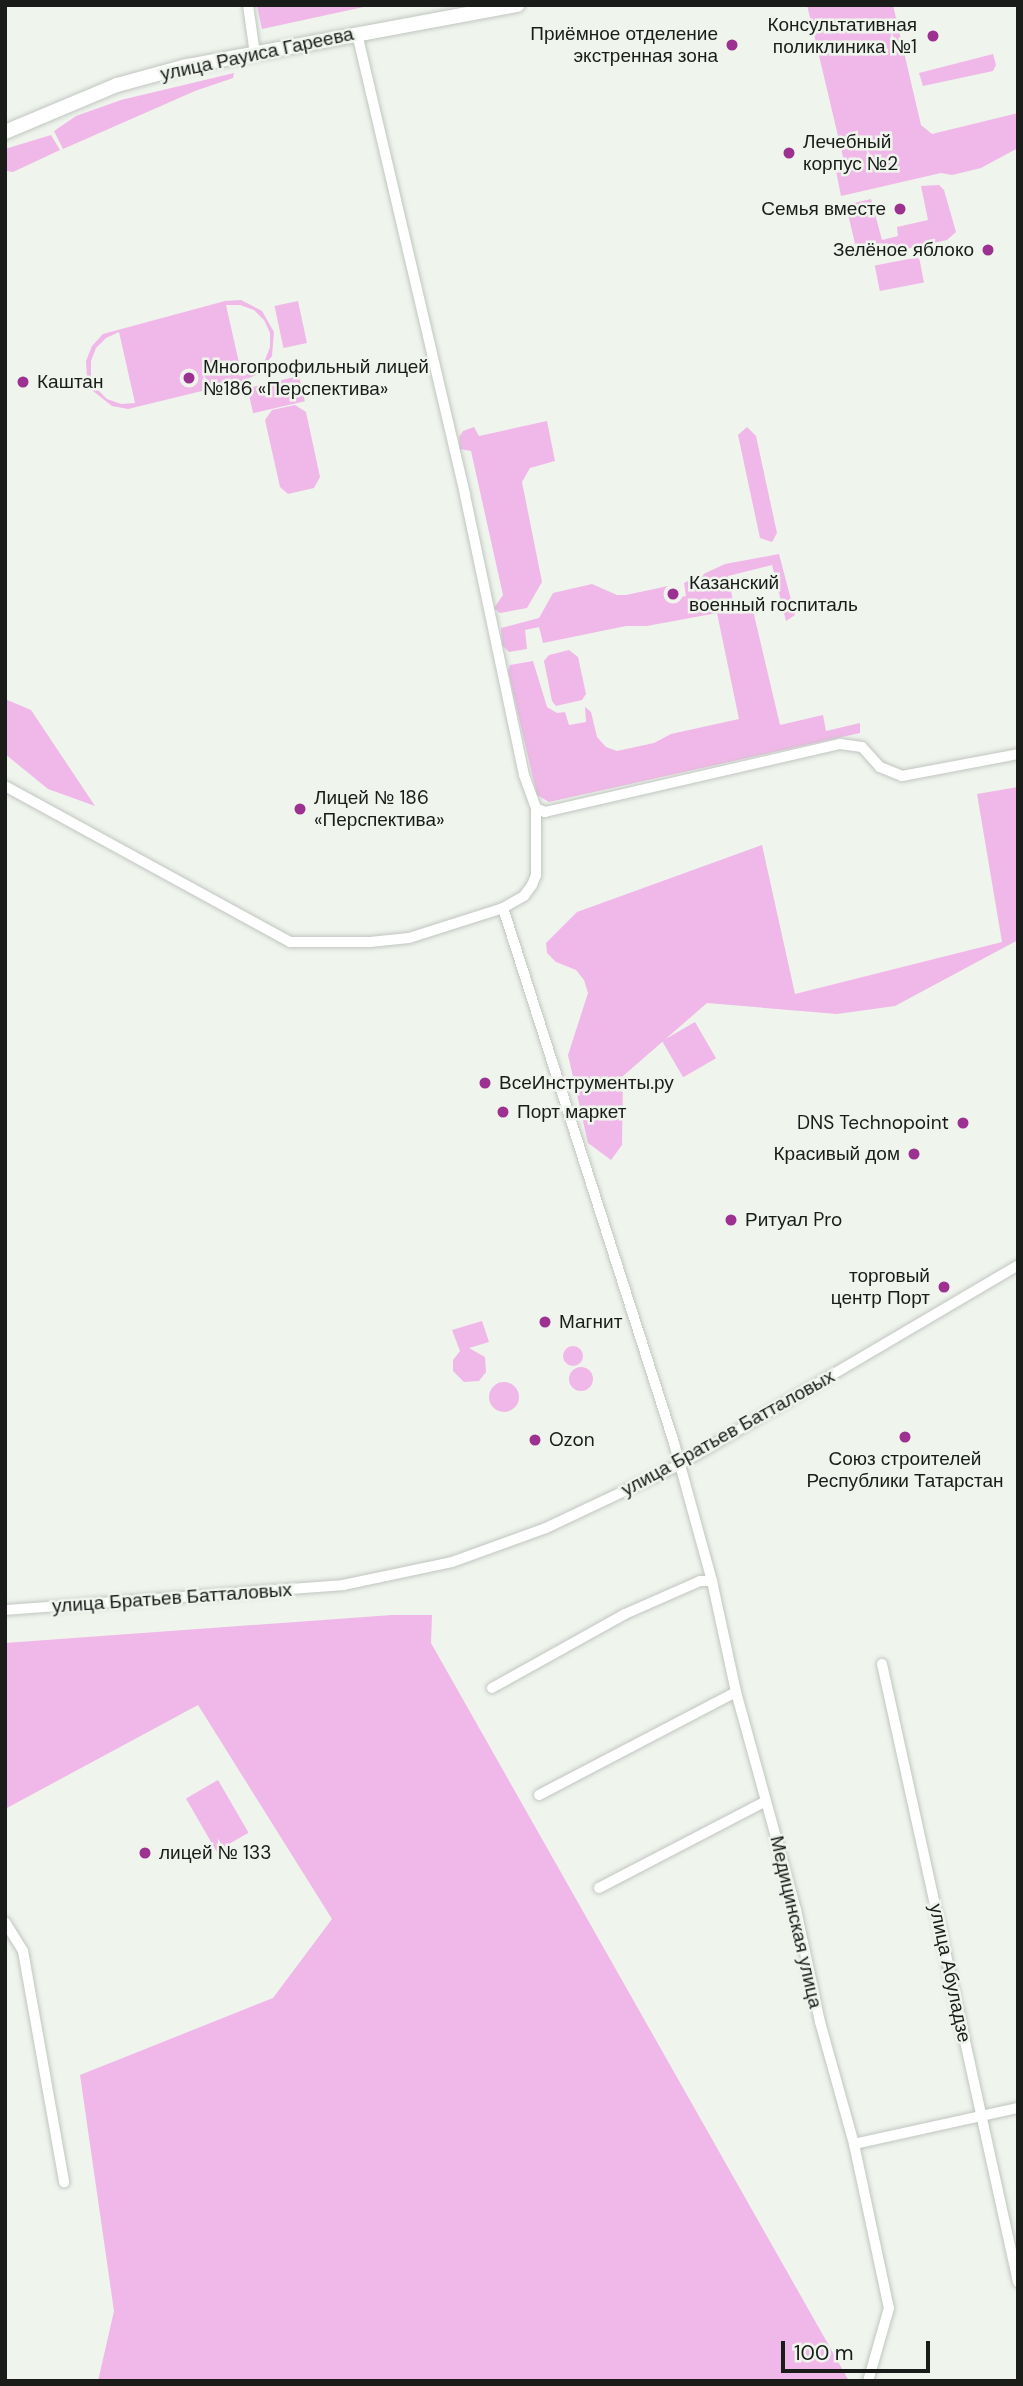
<!DOCTYPE html>
<html>
<head>
<meta charset="utf-8">
<style>
  body { margin:0 }
  #map { position:relative; width:1023px; height:2386px; overflow:hidden; background:#eff4ed; font-family:"DM Sans",sans-serif }
  div>[style] { position:absolute }
  .green>* { inset:0; background:#f0b8e8; transform-origin:0 0 }
  .round { border-radius:50% }
  .roads { filter:drop-shadow(0 0 2px #c1c6c0) drop-shadow(0 0 2px #c1c6c0) }
  .street>* { height:10px; margin:-5px; padding:0 5px; transform-origin:5px; border-radius:5px; background:#fff }
  .secondary>* { height:14px; margin:-7px; padding:0 7px; transform-origin:7px; border-radius:7px; background:#fff }
  .dots>* { width:19px; height:19px; translate:-50% -50%; box-sizing:border-box; border:4px solid #eff4ed; border-radius:50% }
  span { translate:-50% -50%; white-space:nowrap; text-align:center; line-height:1.15; -webkit-text-stroke:5px #eff4ed; paint-order:stroke }
  .poi-label { font-size:19px; color:#1a1c1a }
  .right { translate:-100% -50%; text-align:right }
  .left { translate:0 -50%; text-align:left }
  .street-label { font-size:19px; color:#1a1c1a }
  .frame { position:absolute; inset:0; border:7px solid #1a1c1a; pointer-events:none }
  .scale { position:absolute; left:781px; top:2341px; width:149px; height:32px; box-sizing:border-box; border:4px solid #1a1c1a; border-top:0; padding-left:9px; font-size:21px; line-height:24px; white-space:nowrap; color:#1a1c1a; -webkit-text-stroke:5px #eff4ed; paint-order:stroke }
</style>
</head>
<body>
<div id="map">
  <div class="green">
    <i style="clip-path:polygon(263px 5px,373px 5px,262px 29px,257px 6px)"></i>
    <i style="clip-path:polygon(807px 5px,893px 5px,921px 125px,932px 134px,1018px 113px,1018px 148px,981px 168px,952px 175px,941px 173px,841px 196px,834px 161px,843px 157px)"></i>
    <i style="clip-path:polygon(993px 54px,996px 65px,993px 71px,923px 86px,919px 73px)"></i>
    <i style="clip-path:polygon(234px 73px,233px 78px,195px 91px,63px 149px,54px 131px,76px 116px,121px 100px)"></i>
    <i style="clip-path:polygon(51px 135px,60px 150px,13px 172px,7px 171px,5px 149px)"></i>
    <i style="clip-path:polygon(939px 185px,944px 190px,956px 232px,947px 240px,865px 258px,857px 252px,847px 210px,854px 203px,871px 199px,882px 240px,898px 236px,897px 227px,928px 220px,921px 186px)"></i>
    <i style="left:919px;top:257px;width:26px;height:45px;rotate:79deg"></i>
    <i style="clip-path:polygon(evenodd,241px 300px,262px 311px,274px 332px,272px 356px,258px 374px,243px 381px,128px 409px,112px 406px,93px 391px,87px 377px,86px 361px,92px 346px,103px 334px,225px 301px,241px 300px,226px 305px,240px 305px,254px 310px,264px 320px,270px 333px,270px 347px,265px 360px,255px 371px,242px 376px,226px 305px,241px 300px,119px 332px,135px 403px,121px 404px,107px 399px,97px 389px,91px 376px,91px 361px,96px 348px,106px 338px,119px 332px)"></i>
    <i style="left:298px;top:301px;width:43px;height:24px;rotate:78deg"></i>
    <i style="left:299px;top:376px;width:26px;height:53px;rotate:77deg"></i>
    <i style="clip-path:polygon(295px 405px,306px 412px,320px 477px,314px 488px,288px 494px,280px 487px,265px 420px,272px 410px)"></i>
    <i style="clip-path:polygon(547px 421px,555px 461px,530px 468px,522px 482px,542px 582px,527px 608px,500px 613px,494px 608px,503px 595px,471px 451px,460px 449px,459px 437px,463px 431px,474px 427px,479px 436px)"></i>
    <i style="clip-path:polygon(747px 427px,756px 436px,777px 533px,772px 542px,760px 538px,738px 435px)"></i>
    <i style="clip-path:polygon(779px 554px,795px 615px,786px 621px,772px 565px,728px 576px,734px 606px,751px 602px,780px 725px,823px 715px,826px 731px,860px 723px,860px 733px,549px 802px,537px 795px,508px 671px,510px 665px,533px 661px,547px 707px,557px 713px,565px 712px,569px 725px,586px 722px,585px 707px,591px 712px,597px 737px,606px 747px,617px 751px,654px 743px,671px 734px,739px 719px,717px 613px,647px 626px,626px 626px,543px 643px,539px 627px,525px 630px,527px 649px,509px 652px,502px 645px,501px 628px,539px 618px,553px 593px,592px 584px,617px 595px,626px 595px,668px 586px,672px 599px,686px 596px,684px 583px,725px 564px)"></i>
    <i style="clip-path:polygon(569px 650px,578px 657px,586px 694px,582px 700px,556px 706px,552px 701px,544px 661px,549px 655px)"></i>
    <i style="clip-path:polygon(5px 699px,31px 710px,95px 806px,48px 789px,5px 754px)"></i>
    <i style="clip-path:polygon(1018px 787px,1018px 940px,895px 1006px,837px 1014px,707px 1003px,623px 1076px,622px 1145px,611px 1160px,588px 1143px,568px 1055px,588px 993px,584px 980px,576px 970px,556px 962px,547px 953px,546px 943px,577px 912px,762px 845px,795px 994px,1002px 942px,977px 794px)"></i>
    <i style="left:695px;top:1022px;width:42px;height:38px;rotate:60deg"></i>
    <i style="clip-path:polygon(482px 1321px,489px 1342px,469px 1348px,485px 1357px,486px 1372px,479px 1381px,464px 1382px,453px 1371px,453px 1360px,460px 1351px,452px 1330px)"></i>
    <i class="round" style="left:563px;top:1346px;width:20px;height:20px"></i>
    <i class="round" style="left:569px;top:1367px;width:24px;height:24px"></i>
    <i class="round" style="left:489px;top:1382px;width:30px;height:30px"></i>
    <i style="clip-path:polygon(392px 1615px,432px 1615px,431px 1643px,849px 2381px,98px 2381px,114px 2311px,80px 2075px,273px 1998px,332px 1919px,198px 1705px,5px 1809px,5px 1643px)"></i>
    <i style="left:218px;top:1780px;width:61px;height:37px;rotate:60deg"></i>
  </div>
  <div class="roads">
    <div class="street">
      <i style="left:248px;top:5px;width:49px;rotate:81.9deg"></i>
      <i style="left:5px;top:786px;width:325px;rotate:28.7deg"></i>
      <i style="left:290px;top:942px;width:80px"></i>
      <i style="left:370px;top:942px;width:39px;rotate:-6deg"></i>
      <i style="left:409px;top:938px;width:99px;rotate:-17.7deg"></i>
      <i style="left:503px;top:908px;width:24px;rotate:-30deg"></i>
      <i style="left:524px;top:896px;width:14px;rotate:-54deg"></i>
      <i style="left:532px;top:885px;width:11px;rotate:-68deg"></i>
      <i style="left:536px;top:875px;width:67px;rotate:-90deg"></i>
      <i style="left:536px;top:808px;width:35px;rotate:-110deg"></i>
      <i style="left:524px;top:775px;width:287px;rotate:-101.9deg"></i>
      <i style="left:465px;top:494px;width:473px;rotate:-103.2deg"></i>
      <i style="left:536px;top:808px;width:10px;rotate:24deg"></i>
      <i style="left:545px;top:812px;width:303px;rotate:-13deg"></i>
      <i style="left:840px;top:744px;width:22px;rotate:8deg"></i>
      <i style="left:862px;top:747px;width:27px;rotate:48deg"></i>
      <i style="left:880px;top:767px;width:24px;rotate:22deg"></i>
      <i style="left:902px;top:776px;width:118px;rotate:-10.7deg"></i>
      <i style="left:503px;top:908px;width:562px;rotate:72.27deg"></i>
      <i style="left:674px;top:1443px;width:143px;rotate:74.6deg"></i>
      <i style="left:712px;top:1581px;width:114px;rotate:77.8deg"></i>
      <i style="left:736px;top:1692px;width:226px;rotate:74.6deg"></i>
      <i style="left:796px;top:1910px;width:115px;rotate:77.9deg"></i>
      <i style="left:820px;top:2022px;width:127px;rotate:74.4deg"></i>
      <i style="left:854px;top:2144px;width:168px;rotate:78deg"></i>
      <i style="left:889px;top:2308px;width:76px;rotate:106deg"></i>
      <i style="left:5px;top:1610px;width:339px;rotate:-4.2deg"></i>
      <i style="left:343px;top:1585px;width:111px;rotate:-11.9deg"></i>
      <i style="left:452px;top:1562px;width:100px;rotate:-19.9deg"></i>
      <i style="left:546px;top:1528px;width:147px;rotate:-25.3deg"></i>
      <i style="left:679px;top:1465px;width:394px;rotate:-30.5deg"></i>
      <i style="left:882px;top:1664px;width:633px;rotate:77.59deg"></i>
      <i style="left:492px;top:1688px;width:152px;rotate:-29.1deg"></i>
      <i style="left:625px;top:1614px;width:82px;rotate:-23.7deg"></i>
      <i style="left:700px;top:1581px;width:12px"></i>
      <i style="left:539px;top:1795px;width:222px;rotate:-27.6deg"></i>
      <i style="left:599px;top:1888px;width:188px;rotate:-27.5deg"></i>
      <i style="left:5px;top:1922px;width:34px;rotate:58deg"></i>
      <i style="left:23px;top:1951px;width:235px;rotate:79.9deg"></i>
      <i style="left:854px;top:2144px;width:168px;rotate:-12.4deg"></i>
    </div>
    <div class="secondary">
      <i style="left:5px;top:132px;width:121px;rotate:-22.8deg"></i>
      <i style="left:117px;top:85px;width:73px;rotate:-15.2deg"></i>
      <i style="left:187px;top:66px;width:336px;rotate:-10.5deg"></i>
    </div>
  </div>
  <div class="dots">
    <i style="left:933px;top:36px;background:#9c3192"></i>
    <i style="left:732px;top:45px;background:#9c3192"></i>
    <i style="left:789px;top:153px;background:#9c3192"></i>
    <i style="left:900px;top:209px;background:#9c3192"></i>
    <i style="left:988px;top:250px;background:#9c3192"></i>
    <i style="left:189px;top:378px;background:#9c3192"></i>
    <i style="left:23px;top:382px;background:#9c3192"></i>
    <i style="left:673px;top:594px;background:#9c3192"></i>
    <i style="left:300px;top:809px;background:#9c3192"></i>
    <i style="left:485px;top:1083px;background:#9c3192"></i>
    <i style="left:503px;top:1112px;background:#9c3192"></i>
    <i style="left:963px;top:1123px;background:#9c3192"></i>
    <i style="left:914px;top:1154px;background:#9c3192"></i>
    <i style="left:731px;top:1220px;background:#9c3192"></i>
    <i style="left:944px;top:1287px;background:#9c3192"></i>
    <i style="left:545px;top:1322px;background:#9c3192"></i>
    <i style="left:905px;top:1437px;background:#9c3192"></i>
    <i style="left:535px;top:1440px;background:#9c3192"></i>
    <i style="left:145px;top:1853px;background:#9c3192"></i>
  </div>
  <div class="poi-label">
    <span class="right" style="left:917px;top:36px">Консультативная<br>поликлиника №1</span>
    <span class="right" style="left:718px;top:45px">Приёмное отделение<br>экстренная зона</span>
    <span class="left" style="left:803px;top:153px">Лечебный<br>корпус №2</span>
    <span class="right" style="left:886px;top:209px">Семья вместе</span>
    <span class="right" style="left:974px;top:250px">Зелёное яблоко</span>
    <span class="left" style="left:203px;top:378px">Многопрофильный лицей<br>№186 «Перспектива»</span>
    <span class="left" style="left:37px;top:382px">Каштан</span>
    <span class="left" style="left:689px;top:594px">Казанский<br>военный госпиталь</span>
    <span class="left" style="left:314px;top:809px">Лицей № 186<br>«Перспектива»</span>
    <span class="left" style="left:499px;top:1083px">ВсеИнструменты.ру</span>
    <span class="left" style="left:517px;top:1112px">Порт маркет</span>
    <span class="right" style="left:949px;top:1123px">DNS Technopoint</span>
    <span class="right" style="left:900px;top:1154px">Красивый дом</span>
    <span class="left" style="left:745px;top:1220px">Ритуал Pro</span>
    <span class="right" style="left:930px;top:1287px">торговый<br>центр Порт</span>
    <span class="left" style="left:559px;top:1322px">Магнит</span>
    <span class="left" style="left:549px;top:1440px">Ozon</span>
    <span style="left:905px;top:1470px">Союз строителей<br>Республики Татарстан</span>
    <span class="left" style="left:159px;top:1853px">лицей № 133</span>
  </div>
  <div class="street-label">
    <span style="left:257px;top:54px;rotate:-12deg">улица Рауиса Гареева</span>
    <span style="left:728px;top:1433px;rotate:-29deg">улица Братьев Батталовых</span>
    <span style="left:172px;top:1598px;rotate:-4deg">улица Братьев Батталовых</span>
    <span style="left:796px;top:1922px;rotate:77deg">Медицинская улица</span>
    <span style="left:950px;top:1973px;rotate:78deg">улица Абуладзе</span>
  </div>
  <div class="frame"></div>
  <div class="scale">100 m</div>
</div>
</body>
</html>
